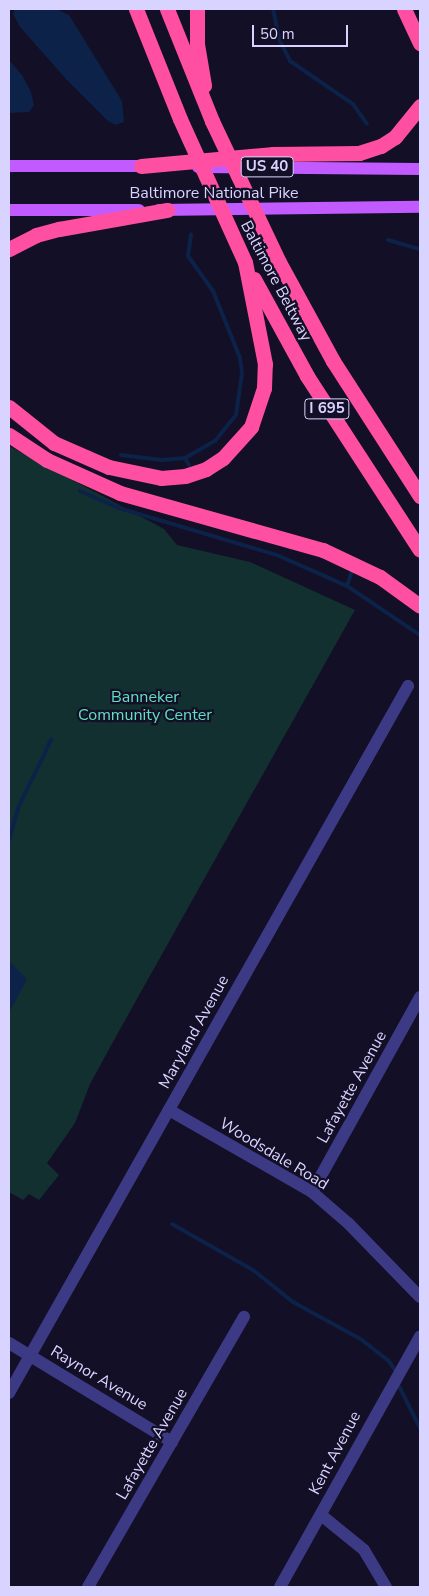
<!DOCTYPE html>
<html>
<head>
<meta charset="utf-8">
<style>
  body { margin:0 }
  #map { position:relative; width:429px; height:1596px; overflow:hidden; background:#130f26; font-family:"Nunito Sans",sans-serif }
  div>[style] { position:absolute }
  .green>* { inset:0; background:#12302f }
  .water>* { inset:0; background:#0c2248 }
  .stream>* { height:4px; margin:-2px; padding:0 2px; transform-origin:2px; border-radius:2px; background:#0c2248 }
  .minor>* { height:12px; margin:-6px; padding:0 6px; transform-origin:6px; border-radius:6px; background:#3d3a85 }
  .major>* { height:12px; margin:-6px; padding:0 6px; transform-origin:6px; border-radius:6px; background:#c25bff }
  .highway>* { height:15px; margin:-7.5px; padding:0 7.5px; transform-origin:7.5px; border-radius:7.5px; background:#ff4fa3 }
  .highway-bridge>* { height:15px; margin:-7.5px; padding:0 7.5px; transform-origin:7.5px; border-radius:7.5px; background:#ff4fa3 }
  span { translate:-50% -50%; white-space:nowrap; text-align:center; line-height:1.15; -webkit-text-stroke:4.5px #130f26; paint-order:stroke }
  .shield-label span { padding:1px 4px; background:#130f26; border:1px solid; border-radius:4px; -webkit-text-stroke-width:0 }
  .shield-label { font-size:15px; color:#d9d4ff; font-weight:700 }
  .street-label { font-size:16px; color:#d9d4ff }
  .park-label { font-size:16px; color:#5fe0c0 }
  .frame { position:absolute; inset:0; border:10px solid #d9d4ff; pointer-events:none }
  .scale { position:absolute; left:252px; top:25px; width:96px; height:22px; box-sizing:border-box; border:2px solid #d9d4ff; border-top:0; padding-left:6px; font-size:15px; line-height:18px; white-space:nowrap; color:#d9d4ff; -webkit-text-stroke:4px #130f26; paint-order:stroke }
</style>
</head>
<body>
<div id="map">
  <div class="green">
    <i style="clip-path:polygon(9px 446px,164px 529px,177px 545px,250px 562px,355px 610px,119px 1031px,90px 1084px,75px 1123px,47px 1163px,59px 1175px,39px 1200px,29px 1194px,23px 1200px,9px 1192px)"></i>
  </div>
  <div class="water">
    <i style="clip-path:polygon(15px 9px,56px 9px,69px 15px,122px 101px,124px 122px,116px 125px,108px 121px,66px 79px,20px 27px,13px 14px)"></i>
    <i style="clip-path:polygon(9px 60px,22px 75px,31px 92px,34px 105px,29px 112px,9px 113px)"></i>
    <i style="clip-path:polygon(9px 961px,27px 979px,9px 1013px)"></i>
  </div>
  <div class="stream">
    <i style="left:273px;top:9px;width:33px;rotate:78deg"></i>
    <i style="left:280px;top:41px;width:22px;rotate:63deg"></i>
    <i style="left:290px;top:61px;width:76px;rotate:34.3deg"></i>
    <i style="left:353px;top:104px;width:24px;rotate:55deg"></i>
    <i style="left:388px;top:240px;width:33px;rotate:16deg"></i>
    <i style="left:121px;top:455px;width:41px;rotate:7deg"></i>
    <i style="left:162px;top:460px;width:23px;rotate:-5deg"></i>
    <i style="left:185px;top:458px;width:34px;rotate:-30deg"></i>
    <i style="left:215px;top:441px;width:33px;rotate:-51deg"></i>
    <i style="left:236px;top:415px;width:42px;rotate:-81.9deg"></i>
    <i style="left:242px;top:373px;width:15px;rotate:-98deg"></i>
    <i style="left:240px;top:358px;width:72px;rotate:-111.9deg"></i>
    <i style="left:213px;top:291px;width:43px;rotate:-125.5deg"></i>
    <i style="left:188px;top:256px;width:22px;rotate:-82deg"></i>
    <i style="left:185px;top:458px;width:8px;rotate:60deg"></i>
    <i style="left:80px;top:491px;width:43px;rotate:23.6deg"></i>
    <i style="left:119px;top:508px;width:165px;rotate:16.6deg"></i>
    <i style="left:277px;top:555px;width:77px;rotate:23.9deg"></i>
    <i style="left:347px;top:586px;width:88px;rotate:33.9deg"></i>
    <i style="left:347px;top:586px;width:16px;rotate:-72deg"></i>
    <i style="left:9px;top:840px;width:33px;rotate:-74deg"></i>
    <i style="left:18px;top:808px;width:76px;rotate:-64.1deg"></i>
    <i style="left:172px;top:1224px;width:93px;rotate:29.6deg"></i>
    <i style="left:253px;top:1270px;width:51px;rotate:38.7deg"></i>
    <i style="left:293px;top:1302px;width:79px;rotate:28.8deg"></i>
    <i style="left:362px;top:1340px;width:33px;rotate:38deg"></i>
    <i style="left:388px;top:1360px;width:12px;rotate:55deg"></i>
    <i style="left:399px;top:1386px;width:47px;rotate:63.4deg"></i>
  </div>
  <div class="minor">
    <i style="left:169px;top:1110px;width:165px;rotate:29.8deg"></i>
    <i style="left:312px;top:1192px;width:49px;rotate:40.9deg"></i>
    <i style="left:349px;top:1224px;width:102px;rotate:45.8deg"></i>
    <i style="left:312px;top:1192px;width:223px;rotate:-61deg"></i>
    <i style="left:9px;top:1343px;width:191px;rotate:31.3deg"></i>
    <i style="left:9px;top:1393px;width:812px;rotate:-60.56deg"></i>
    <i style="left:321px;top:1515px;width:55px;rotate:39.1deg"></i>
    <i style="left:364px;top:1550px;width:43px;rotate:59.3deg"></i>
    <i style="left:88px;top:1587px;width:312px;rotate:-60deg"></i>
    <i style="left:280px;top:1587px;width:287px;rotate:-60.8deg"></i>
  </div>
  <div class="major">
    <i style="left:9px;top:166px;width:141px"></i>
    <i style="left:198px;top:167px;width:222px;rotate:0.5deg"></i>
    <i style="left:9px;top:210px;width:130px"></i>
    <i style="left:159px;top:210px;width:261px;rotate:-0.7deg"></i>
  </div>
  <div class="highway">
    <i style="left:136px;top:9px;width:118px;rotate:68.2deg"></i>
    <i style="left:167px;top:9px;width:121px;rotate:68.1deg"></i>
    <i style="left:197px;top:9px;width:35px;rotate:90deg"></i>
    <i style="left:197px;top:44px;width:42px;rotate:80.3deg"></i>
    <i style="left:404px;top:9px;width:38px;rotate:65deg"></i>
    <i style="left:141px;top:166px;width:133px;rotate:-5.2deg"></i>
    <i style="left:273px;top:154px;width:86px;rotate:-0.7deg"></i>
    <i style="left:359px;top:153px;width:23px;rotate:-18deg"></i>
    <i style="left:381px;top:146px;width:17px;rotate:-33deg"></i>
    <i style="left:395px;top:137px;width:40px;rotate:-51deg"></i>
    <i style="left:9px;top:249px;width:30px;rotate:-27deg"></i>
    <i style="left:36px;top:235px;width:24px;rotate:-15deg"></i>
    <i style="left:59px;top:229px;width:110px;rotate:-10deg"></i>
    <i style="left:279px;top:262px;width:113px;rotate:61.4deg"></i>
    <i style="left:333px;top:361px;width:161px;rotate:57.2deg"></i>
    <i style="left:254px;top:279px;width:111px;rotate:61.3deg"></i>
    <i style="left:307px;top:376px;width:207px;rotate:57deg"></i>
    <i style="left:9px;top:407px;width:58px;rotate:38.7deg"></i>
    <i style="left:54px;top:443px;width:60px;rotate:23.6deg"></i>
    <i style="left:109px;top:467px;width:53px;rotate:11.9deg"></i>
    <i style="left:161px;top:478px;width:24px;rotate:-5deg"></i>
    <i style="left:185px;top:476px;width:22px;rotate:-18deg"></i>
    <i style="left:206px;top:469px;width:20px;rotate:-33deg"></i>
    <i style="left:223px;top:458px;width:42px;rotate:-47.9deg"></i>
    <i style="left:251px;top:427px;width:41px;rotate:-71.6deg"></i>
    <i style="left:264px;top:388px;width:24px;rotate:-88deg"></i>
    <i style="left:265px;top:364px;width:104px;rotate:-101.1deg"></i>
    <i style="left:9px;top:435px;width:45px;rotate:33.3deg"></i>
    <i style="left:47px;top:460px;width:80px;rotate:24.3deg"></i>
    <i style="left:120px;top:493px;width:211px;rotate:15.7deg"></i>
    <i style="left:323px;top:550px;width:63px;rotate:25.3deg"></i>
    <i style="left:380px;top:577px;width:49px;rotate:35.9deg"></i>
  </div>
  <div class="highway-bridge">
    <i style="left:180px;top:119px;width:157px;rotate:65.6deg"></i>
    <i style="left:212px;top:121px;width:156px;rotate:64.6deg"></i>
  </div>
  <div class="shield-label">
    <span style="left:267px;top:167px">US 40</span>
    <span style="left:327px;top:409px">I 695</span>
  </div>
  <div class="street-label">
    <span style="left:214px;top:193px">Baltimore National Pike</span>
    <span style="left:276px;top:281px;rotate:62deg">Baltimore Beltway</span>
    <span style="left:194px;top:1032px;rotate:-61deg">Maryland Avenue</span>
    <span style="left:352px;top:1087px;rotate:-61deg">Lafayette Avenue</span>
    <span style="left:274px;top:1154px;rotate:31deg">Woodsdale Road</span>
    <span style="left:99px;top:1378px;rotate:31deg">Raynor Avenue</span>
    <span style="left:152px;top:1444px;rotate:-60deg">Lafayette Avenue</span>
    <span style="left:335px;top:1453px;rotate:-62deg">Kent Avenue</span>
  </div>
  <div class="park-label">
    <span style="left:145px;top:706px">Banneker<br>Community Center</span>
  </div>
  <div class="frame"></div>
  <div class="scale">50 m</div>
</div>
</body>
</html>
